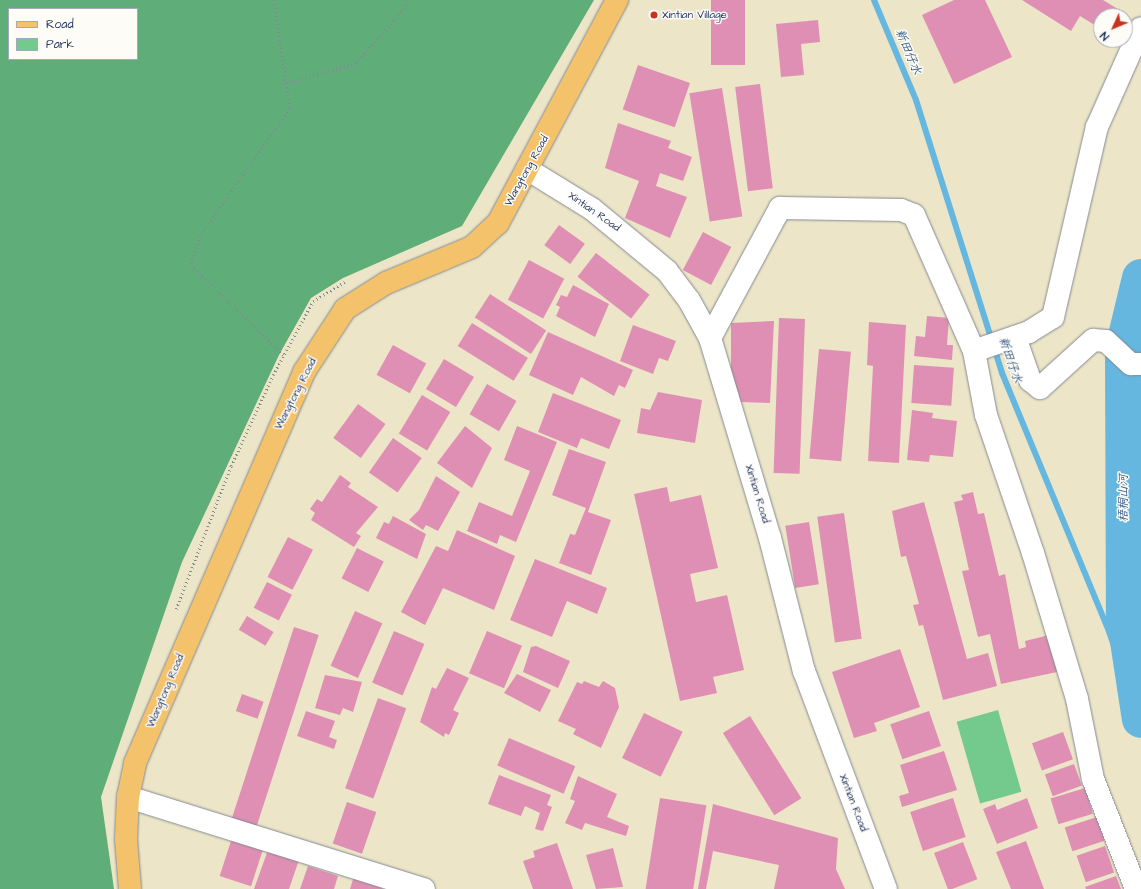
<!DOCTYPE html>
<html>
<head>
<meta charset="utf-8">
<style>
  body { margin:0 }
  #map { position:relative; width:1141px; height:889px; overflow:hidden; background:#ece5c7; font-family:"Architects Daughter","LXGW WenKai TC",sans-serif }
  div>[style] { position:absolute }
  .green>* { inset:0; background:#74c98d; transform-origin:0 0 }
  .forest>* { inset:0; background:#5fad78 }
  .stream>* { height:6px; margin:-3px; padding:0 3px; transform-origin:3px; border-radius:3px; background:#65b7e0 }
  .river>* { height:38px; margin:-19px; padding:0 19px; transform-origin:19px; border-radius:19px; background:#65b7e0 }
  .building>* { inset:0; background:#e08fb4; transform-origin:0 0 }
  .path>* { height:2.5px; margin-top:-1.25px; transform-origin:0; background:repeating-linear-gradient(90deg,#848a92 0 1px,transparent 0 4px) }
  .roads { filter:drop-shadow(0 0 1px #848a92) drop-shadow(0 0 1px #848a92) }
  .minor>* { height:22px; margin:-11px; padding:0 11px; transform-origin:11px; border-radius:11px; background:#fff }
  .major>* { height:22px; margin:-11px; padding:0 11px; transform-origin:11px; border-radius:11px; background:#f4c26a }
  .dots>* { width:11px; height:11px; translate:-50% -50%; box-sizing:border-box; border:2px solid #fdfcf7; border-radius:50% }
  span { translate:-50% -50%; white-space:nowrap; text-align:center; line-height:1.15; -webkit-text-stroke:3px #fdfcf7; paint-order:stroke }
  .poi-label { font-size:11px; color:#1b2f5e }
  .left { translate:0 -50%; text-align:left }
  .street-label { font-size:11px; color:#1b2f5e }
  .water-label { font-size:12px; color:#315885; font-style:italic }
  .legend { position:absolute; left:8px; top:8px; width:130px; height:52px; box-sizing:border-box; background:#fdfcf7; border:1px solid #a3aaba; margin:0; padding:5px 7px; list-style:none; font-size:12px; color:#1b2f5e }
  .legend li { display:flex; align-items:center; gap:8px; height:20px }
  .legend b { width:20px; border:1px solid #a3aaba }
  .north { position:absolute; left:1093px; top:8px; width:40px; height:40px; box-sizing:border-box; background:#fdfcf7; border:1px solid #a3aaba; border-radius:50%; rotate:226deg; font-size:11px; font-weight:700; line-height:16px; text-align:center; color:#1b2f5e }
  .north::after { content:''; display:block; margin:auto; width:14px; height:18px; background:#c8321e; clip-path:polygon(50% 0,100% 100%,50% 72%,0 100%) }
</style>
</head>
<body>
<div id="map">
  <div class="green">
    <i style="left:998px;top:710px;width:85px;height:43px;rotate:74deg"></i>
  </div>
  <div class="forest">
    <i style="clip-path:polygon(evenodd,0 0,594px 0,462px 226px,343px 278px,311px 298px,279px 355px,182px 562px,101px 797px,114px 889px,0 889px,0 0,9px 9px,137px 9px,137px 59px,9px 59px,9px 9px)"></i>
  </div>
  <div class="stream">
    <i style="left:874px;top:0;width:108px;rotate:67.2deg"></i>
    <i style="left:916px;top:100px;width:286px;rotate:72.5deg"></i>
    <i style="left:1002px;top:373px;width:274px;rotate:67.5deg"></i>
    <i style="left:1107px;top:626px;width:102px;rotate:70.5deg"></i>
  </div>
  <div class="river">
    <i style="left:1141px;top:278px;width:73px;rotate:103.5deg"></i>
    <i style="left:1124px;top:349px;width:266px;rotate:89.8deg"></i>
    <i style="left:1125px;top:615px;width:105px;rotate:81.3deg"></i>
  </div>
  <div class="building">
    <i style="left:711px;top:0;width:34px;height:65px"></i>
    <i style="clip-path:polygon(954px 0,985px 0,1012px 57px,954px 84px,922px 15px)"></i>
    <i style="clip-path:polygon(1022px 0,1103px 0,1126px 14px,1101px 16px,1101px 29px,1080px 16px,1071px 31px)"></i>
    <i style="clip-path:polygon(818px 20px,820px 42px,801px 44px,804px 75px,781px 77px,776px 24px)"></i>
    <i style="left:638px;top:65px;width:55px;height:47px;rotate:19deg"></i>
    <i style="left:760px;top:84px;width:105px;height:25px;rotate:83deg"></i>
    <i style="left:722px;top:88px;width:130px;height:33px;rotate:81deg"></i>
    <i style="clip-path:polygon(618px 123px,671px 141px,668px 148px,692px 157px,683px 181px,660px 173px,656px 186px,687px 197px,670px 238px,625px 218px,639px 181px,605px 168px)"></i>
    <i style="left:559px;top:225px;width:32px;height:25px;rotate:36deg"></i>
    <i style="left:703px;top:232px;width:32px;height:43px;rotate:28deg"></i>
    <i style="left:596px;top:253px;width:68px;height:30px;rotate:38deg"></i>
    <i style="left:529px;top:260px;width:40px;height:45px;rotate:28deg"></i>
    <i style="clip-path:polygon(573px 285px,609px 304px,595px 337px,556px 316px,560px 307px,556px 305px,561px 295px,567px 297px)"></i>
    <i style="left:490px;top:294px;width:67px;height:28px;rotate:33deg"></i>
    <i style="clip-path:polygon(927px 316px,949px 318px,947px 345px,953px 345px,952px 360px,914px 356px,916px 336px,925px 337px)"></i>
    <i style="left:779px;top:318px;width:26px;height:155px;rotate:2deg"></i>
    <i style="clip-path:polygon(774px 321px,770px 403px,740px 402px,731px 377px,731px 323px)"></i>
    <i style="clip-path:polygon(869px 322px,906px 325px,899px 463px,868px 461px,873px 366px,867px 365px)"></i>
    <i style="left:472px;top:323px;width:66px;height:27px;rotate:32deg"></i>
    <i style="clip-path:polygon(633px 325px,676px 341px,668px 361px,659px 358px,653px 374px,620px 361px)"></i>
    <i style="clip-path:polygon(548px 332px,633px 370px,625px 388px,619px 385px,614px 396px,581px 377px,573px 395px,529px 375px)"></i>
    <i style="left:393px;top:345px;width:38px;height:34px;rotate:29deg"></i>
    <i style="left:819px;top:349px;width:32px;height:110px;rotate:5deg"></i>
    <i style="left:444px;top:359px;width:35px;height:35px;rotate:31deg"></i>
    <i style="left:914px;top:365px;width:40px;height:38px;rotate:4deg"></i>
    <i style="left:487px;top:384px;width:34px;height:35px;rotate:30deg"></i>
    <i style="clip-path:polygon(658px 392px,702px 400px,695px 443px,637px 433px,641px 408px,650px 410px)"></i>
    <i style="clip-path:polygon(553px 393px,621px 420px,609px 449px,581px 438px,577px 448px,538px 432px)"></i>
    <i style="left:422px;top:395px;width:33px;height:45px;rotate:31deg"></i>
    <i style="left:358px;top:404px;width:34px;height:42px;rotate:36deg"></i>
    <i style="clip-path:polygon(912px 410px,933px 413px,932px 418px,957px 421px,953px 457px,930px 455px,929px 462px,907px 460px)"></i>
    <i style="clip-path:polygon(465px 426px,492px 448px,472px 488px,437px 463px)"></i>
    <i style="clip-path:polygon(517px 426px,557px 442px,516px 542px,500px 535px,497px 544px,467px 531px,479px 502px,512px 516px,530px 471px,504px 460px)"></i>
    <i style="left:393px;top:438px;width:35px;height:42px;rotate:35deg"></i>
    <i style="clip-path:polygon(569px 449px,606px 462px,588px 512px,611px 520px,591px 575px,559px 563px,570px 534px,575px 535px,586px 508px,552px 495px)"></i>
    <i style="clip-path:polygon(340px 475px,351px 483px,348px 487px,378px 507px,356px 533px,361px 536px,354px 547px,311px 520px,315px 513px,310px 509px,317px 499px,322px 502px)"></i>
    <i style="clip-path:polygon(436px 476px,460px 492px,438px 531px,426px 525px,423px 530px,409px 520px,419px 510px)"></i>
    <i style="clip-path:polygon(667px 487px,670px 502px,701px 495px,718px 568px,690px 574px,696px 602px,727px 595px,744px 670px,713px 677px,717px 693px,680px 701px,634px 494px)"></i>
    <i style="clip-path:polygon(973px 492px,978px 514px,984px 513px,999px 576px,1005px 574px,1019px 649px,1026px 647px,1025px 641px,1049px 635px,1057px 672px,1001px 684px,990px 634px,978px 637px,962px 571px,969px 570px,954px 502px,963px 500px,961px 495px)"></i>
    <i style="clip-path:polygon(924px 502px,967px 659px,988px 653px,997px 686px,943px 700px,923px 625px,919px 626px,913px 605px,919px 604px,906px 556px,901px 557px,892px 511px)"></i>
    <i style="left:844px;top:513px;width:127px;height:27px;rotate:82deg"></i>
    <i style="clip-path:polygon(393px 516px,426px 534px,417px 559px,376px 538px,384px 522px,389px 524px)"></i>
    <i style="left:809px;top:522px;width:63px;height:24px;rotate:81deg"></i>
    <i style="clip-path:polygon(457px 530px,515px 556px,494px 610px,443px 588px,425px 625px,401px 612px,436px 546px,448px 551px)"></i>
    <i style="left:288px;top:537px;width:28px;height:45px;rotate:27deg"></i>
    <i style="left:357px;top:548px;width:30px;height:34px;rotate:27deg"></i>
    <i style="clip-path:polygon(535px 559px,607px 588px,597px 614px,567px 601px,552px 637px,510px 620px)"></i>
    <i style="left:267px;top:582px;width:28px;height:29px;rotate:27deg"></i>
    <i style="left:355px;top:611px;width:30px;height:60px;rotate:24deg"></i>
    <i style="left:247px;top:616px;width:31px;height:16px;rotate:31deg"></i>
    <i style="left:294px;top:627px;width:26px;height:201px;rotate:18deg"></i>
    <i style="left:394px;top:631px;width:33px;height:56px;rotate:23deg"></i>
    <i style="left:487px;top:631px;width:38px;height:46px;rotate:23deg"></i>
    <i style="clip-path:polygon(536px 646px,570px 661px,558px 688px,523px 672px,531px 647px)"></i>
    <i style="clip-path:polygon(900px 649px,920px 707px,874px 723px,877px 731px,854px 738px,832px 672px)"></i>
    <i style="clip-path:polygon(447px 668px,469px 678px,453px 710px,459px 713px,449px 735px,445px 733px,444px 737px,420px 722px,432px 687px,436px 689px)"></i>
    <i style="clip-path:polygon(517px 674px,551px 690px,540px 712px,504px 693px)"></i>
    <i style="clip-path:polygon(325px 675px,362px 682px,353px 712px,343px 708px,340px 715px,315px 708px)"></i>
    <i style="clip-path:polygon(584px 681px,599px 687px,603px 681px,615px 688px,619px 707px,601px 748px,573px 734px,576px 729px,558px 721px,577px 682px,582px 684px)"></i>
    <i style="left:242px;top:694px;width:23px;height:18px;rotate:20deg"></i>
    <i style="left:378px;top:698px;width:30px;height:96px;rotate:20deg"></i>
    <i style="clip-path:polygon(306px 711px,335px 721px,329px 737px,337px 740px,334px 749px,297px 736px)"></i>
    <i style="left:929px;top:711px;width:37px;height:41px;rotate:71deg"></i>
    <i style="left:644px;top:713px;width:43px;height:50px;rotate:26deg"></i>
    <i style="left:750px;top:716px;width:97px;height:32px;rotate:58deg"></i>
    <i style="left:1063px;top:732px;width:29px;height:33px;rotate:70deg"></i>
    <i style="left:509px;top:738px;width:72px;height:30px;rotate:23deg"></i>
    <i style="clip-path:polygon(944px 751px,957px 790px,902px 807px,899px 796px,909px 793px,900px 765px)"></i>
    <i style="left:1074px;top:764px;width:23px;height:31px;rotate:70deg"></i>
    <i style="clip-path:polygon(499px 775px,551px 795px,547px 805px,552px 807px,543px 831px,535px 829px,540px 813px,525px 806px,521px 816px,488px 804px)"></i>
    <i style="clip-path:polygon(578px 776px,617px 794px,607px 817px,629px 826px,626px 836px,585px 823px,582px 830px,565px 823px,575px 801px,570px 799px)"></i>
    <i style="left:1085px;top:788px;width:27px;height:36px;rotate:73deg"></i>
    <i style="left:660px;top:798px;width:47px;height:92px;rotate:9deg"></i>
    <i style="left:953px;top:798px;width:41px;height:45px;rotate:72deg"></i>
    <i style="clip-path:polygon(1027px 798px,1038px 828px,997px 844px,983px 809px,995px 804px,997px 810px)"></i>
    <i style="left:347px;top:802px;width:31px;height:44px;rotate:19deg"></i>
    <i style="clip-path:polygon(713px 804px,838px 838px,836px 869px,845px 889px,774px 889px,779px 865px,713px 851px,706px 889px,698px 889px)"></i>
    <i style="left:1097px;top:817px;width:25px;height:34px;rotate:72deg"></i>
    <i style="left:232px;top:838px;width:33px;height:40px;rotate:18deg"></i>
    <i style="clip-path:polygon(1026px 841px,1044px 889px,1011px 889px,996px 852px)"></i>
    <i style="left:963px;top:842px;width:40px;height:31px;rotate:69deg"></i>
    <i style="clip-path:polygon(557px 843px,573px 889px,533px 889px,523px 861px,535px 857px,533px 851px)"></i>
    <i style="left:1105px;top:846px;width:28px;height:30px;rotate:71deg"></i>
    <i style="clip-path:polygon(613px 848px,623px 887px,596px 889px,586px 855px)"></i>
    <i style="clip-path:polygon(268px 850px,299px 860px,289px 889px,254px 889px)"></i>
    <i style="clip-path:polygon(308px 866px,338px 876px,334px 889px,300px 889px)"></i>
    <i style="clip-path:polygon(355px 873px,384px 884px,382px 889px,350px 889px)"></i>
    <i style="clip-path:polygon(1116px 876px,1121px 889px,1086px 889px,1085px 887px)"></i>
  </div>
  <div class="path">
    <i style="left:274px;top:0;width:110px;rotate:81.6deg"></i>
    <i style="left:290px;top:109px;width:156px;rotate:125.3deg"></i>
    <i style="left:200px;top:236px;width:30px;rotate:107deg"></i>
    <i style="left:191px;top:265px;width:129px;rotate:44.1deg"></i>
    <i style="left:286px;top:83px;width:73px;rotate:-15.9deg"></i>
    <i style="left:356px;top:63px;width:72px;rotate:-48.4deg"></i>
    <i style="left:404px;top:9px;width:9px;rotate:-72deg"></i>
    <i style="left:176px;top:609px;width:153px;rotate:-69deg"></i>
    <i style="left:231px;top:466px;width:100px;rotate:-65.2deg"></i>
    <i style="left:273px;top:375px;width:84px;rotate:-61.6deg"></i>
    <i style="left:313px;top:301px;width:37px;rotate:-31deg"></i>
  </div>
  <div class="roads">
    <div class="minor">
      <i style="left:527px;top:169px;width:76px;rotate:31.6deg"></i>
      <i style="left:592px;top:209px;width:97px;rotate:39.6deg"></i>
      <i style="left:667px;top:271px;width:36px;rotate:53deg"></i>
      <i style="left:689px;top:300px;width:43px;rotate:61.1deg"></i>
      <i style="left:710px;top:338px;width:209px;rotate:73.3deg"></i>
      <i style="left:770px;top:538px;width:137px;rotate:75.7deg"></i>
      <i style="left:804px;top:671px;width:233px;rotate:69.4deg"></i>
      <i style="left:1015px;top:337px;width:46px;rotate:70.8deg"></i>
      <i style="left:1030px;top:380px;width:13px;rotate:39deg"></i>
      <i style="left:1040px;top:388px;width:72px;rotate:-42.2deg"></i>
      <i style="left:1093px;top:340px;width:13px;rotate:4deg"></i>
      <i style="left:1106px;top:341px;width:34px;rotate:43deg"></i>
      <i style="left:1131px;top:364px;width:10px"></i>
      <i style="left:710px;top:338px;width:148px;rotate:-61.7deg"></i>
      <i style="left:780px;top:208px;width:121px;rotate:0.9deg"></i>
      <i style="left:901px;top:210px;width:14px;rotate:21deg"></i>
      <i style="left:914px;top:215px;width:149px;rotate:66.2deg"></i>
      <i style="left:974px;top:351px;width:65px;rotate:79.4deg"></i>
      <i style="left:986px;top:415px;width:146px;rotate:71.2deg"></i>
      <i style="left:1033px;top:553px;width:152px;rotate:73.2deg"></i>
      <i style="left:1077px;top:699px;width:82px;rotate:78.7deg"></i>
      <i style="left:1093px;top:779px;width:118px;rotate:68.6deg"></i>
      <i style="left:974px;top:351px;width:58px;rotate:-19.1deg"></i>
      <i style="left:1029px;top:332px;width:28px;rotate:-32deg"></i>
      <i style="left:1053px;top:317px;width:195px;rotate:-77deg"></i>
      <i style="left:1097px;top:127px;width:108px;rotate:-66deg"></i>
      <i style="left:128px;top:797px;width:310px;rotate:17.3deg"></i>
    </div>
    <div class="major">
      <i style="left:130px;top:889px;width:50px;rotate:-94.6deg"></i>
      <i style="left:126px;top:839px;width:42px;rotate:-87.3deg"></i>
      <i style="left:128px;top:797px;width:35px;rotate:-78deg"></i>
      <i style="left:135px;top:763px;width:426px;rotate:-66.6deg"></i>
      <i style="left:304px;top:372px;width:75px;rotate:-56.9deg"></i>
      <i style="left:345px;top:309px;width:49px;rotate:-32.4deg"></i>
      <i style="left:386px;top:283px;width:93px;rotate:-22.7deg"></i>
      <i style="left:472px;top:247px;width:35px;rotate:-43deg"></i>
      <i style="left:498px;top:223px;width:253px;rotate:-61.9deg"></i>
    </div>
  </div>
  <div class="dots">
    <i style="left:654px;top:15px;background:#c8321e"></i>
  </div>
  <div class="poi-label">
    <span class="left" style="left:662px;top:15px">Xintian Village</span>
  </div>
  <div class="street-label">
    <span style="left:527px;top:171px;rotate:-61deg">Wangtong Road</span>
    <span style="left:594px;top:212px;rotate:35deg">Xintian Road</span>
    <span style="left:296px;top:394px;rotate:-63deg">Wangtong Road</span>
    <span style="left:757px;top:494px;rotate:73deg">Xintian Road</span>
    <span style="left:166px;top:691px;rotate:-67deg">Wangtong Road</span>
    <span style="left:853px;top:803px;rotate:69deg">Xintian Road</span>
  </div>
  <div class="water-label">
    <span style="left:908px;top:52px;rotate:67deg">新田仔水</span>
    <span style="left:1010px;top:360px;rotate:71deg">新田仔水</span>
    <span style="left:1124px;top:498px;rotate:-90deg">梧桐山河</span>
  </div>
  <ul class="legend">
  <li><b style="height:5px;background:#f4c26a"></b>Road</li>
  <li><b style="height:11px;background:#74c98d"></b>Park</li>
  </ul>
  <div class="north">N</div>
</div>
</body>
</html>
